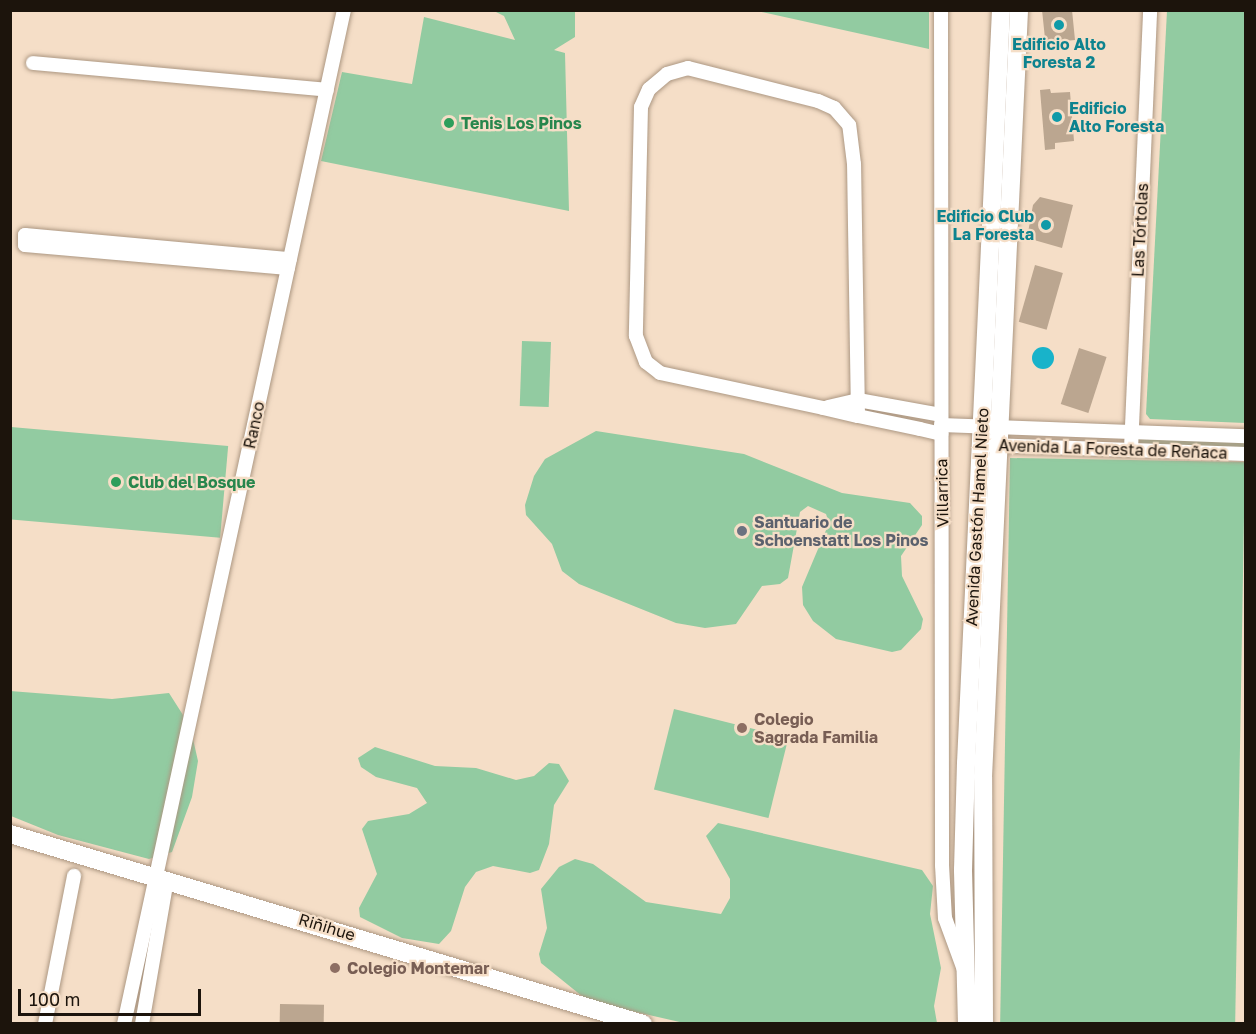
<!DOCTYPE html>
<html>
<head>
<meta charset="utf-8">
<style>
  body { margin:0 }
  #map { position:relative; width:1256px; height:1034px; overflow:hidden; background:#f5dec7; font-family:"Golos Text",sans-serif }
  div>[style] { position:absolute }
  .green>* { inset:0; background:#92cba1; transform-origin:0 0 }
  .water>* { inset:0; background:#18b3ca }
  .round { border-radius:50% }
  .building>* { inset:0; background:#bba690; transform-origin:0 0 }
  .roads { filter:drop-shadow(0 0 2px #ac9782) drop-shadow(0 0 2px #ac9782) }
  .street>* { height:14px; margin:-7px; padding:0 7px; transform-origin:7px; border-radius:7px; background:#fff }
  .secondary>* { height:18px; margin:-9px; padding:0 9px; transform-origin:9px; border-radius:9px; background:#fff }
  .dots>* { width:16px; height:16px; translate:-50% -50%; box-sizing:border-box; border:3px solid #f5dec7; border-radius:50% }
  span { translate:-50% -50%; white-space:nowrap; text-align:center; line-height:1.15; -webkit-text-stroke:4.5px #f5dec7; paint-order:stroke }
  .culture-label { font-size:16px; color:#0d838f; font-weight:700 }
  .left { translate:0 -50%; text-align:left }
  .right { translate:-100% -50%; text-align:right }
  .leisure-label { font-size:16px; color:#27864d; font-weight:700 }
  .street-label { font-size:16px; color:#1c140c }
  .worship-label { font-size:16px; color:#5b616d; font-weight:700 }
  .education-label { font-size:16px; color:#785e54; font-weight:700 }
  .frame { position:absolute; inset:0; border:12px solid #1c140c; pointer-events:none }
  .scale { position:absolute; left:18px; top:989px; width:183px; height:27px; box-sizing:border-box; border:3px solid #1c140c; border-top:0; padding-left:8px; font-size:18px; line-height:21px; white-space:nowrap; color:#1c140c; -webkit-text-stroke:4px #f5dec7; paint-order:stroke }
</style>
</head>
<body>
<div id="map">
  <div class="green">
    <i style="clip-path:polygon(494px 11px,575px 11px,575px 37px,554px 50px,565px 53px,569px 211px,321px 161px,342px 72px,412px 84px,424px 17px,515px 40px,504px 16px)"></i>
    <i style="clip-path:polygon(757px 11px,929px 11px,929px 49px)"></i>
    <i style="clip-path:polygon(1167px 11px,1245px 11px,1245px 423px,1150px 419px,1146px 414px)"></i>
    <i style="left:522px;top:341px;width:29px;height:65px;rotate:2deg"></i>
    <i style="left:11px;top:427px;width:218px;height:92px;rotate:5deg"></i>
    <i style="clip-path:polygon(596px 431px,744px 454px,842px 493px,910px 503px,922px 516px,922px 525px,901px 556px,902px 576px,923px 619px,921px 629px,901px 650px,892px 652px,836px 639px,813px 621px,803px 605px,802px 587px,829px 523px,826px 514px,808px 506px,800px 512px,788px 578px,780px 584px,762px 586px,736px 624px,705px 628px,676px 623px,579px 584px,562px 571px,552px 544px,526px 515px,525px 505px,534px 476px,545px 459px)"></i>
    <i style="clip-path:polygon(1138px 438px,1245px 442px,1245px 448px,1139px 443px)"></i>
    <i style="left:1010px;top:458px;width:235px;height:565px;rotate:1deg"></i>
    <i style="clip-path:polygon(10px 691px,112px 699px,169px 693px,190px 726px,198px 761px,192px 797px,172px 852px,149px 859px,58px 835px,11px 816px)"></i>
    <i style="left:674px;top:709px;width:118px;height:83px;rotate:14deg"></i>
    <i style="clip-path:polygon(375px 747px,435px 766px,476px 768px,516px 780px,534px 776px,549px 763px,559px 764px,569px 781px,554px 805px,549px 844px,539px 870px,530px 873px,493px 866px,476px 872px,465px 887px,451px 931px,439px 944px,402px 938px,360px 917px,359px 908px,377px 874px,362px 829px,368px 821px,409px 814px,427px 803px,417px 788px,376px 777px,361px 767px,358px 758px)"></i>
    <i style="clip-path:polygon(718px 823px,922px 870px,933px 886px,930px 914px,941px 968px,934px 1006px,937px 1023px,684px 1023px,588px 1001px,541px 963px,539px 954px,547px 928px,541px 889px,559px 867px,575px 859px,593px 864px,646px 902px,721px 914px,730px 898px,730px 879px,706px 836px)"></i>
  </div>
  <div class="water">
    <i class="round" style="left:1032px;top:347px;width:22px;height:22px"></i>
  </div>
  <div class="building">
    <i style="clip-path:polygon(1042px 10px,1072px 10px,1075px 40px,1055px 42px,1056px 48px,1046px 48px)"></i>
    <i style="clip-path:polygon(1050px 89px,1051px 93px,1070px 92px,1074px 141px,1055px 143px,1055px 149px,1045px 150px,1040px 90px)"></i>
    <i style="clip-path:polygon(1040px 197px,1073px 205px,1062px 248px,1027px 238px,1033px 205px)"></i>
    <i style="left:1035px;top:265px;width:29px;height:59px;rotate:16deg"></i>
    <i style="left:1079px;top:348px;width:29px;height:59px;rotate:18deg"></i>
    <i style="left:280px;top:1004px;width:44px;height:19px;rotate:1deg"></i>
  </div>
  <div class="roads">
    <div class="street">
      <i style="left:941px;top:10px;width:855px;rotate:89.93deg"></i>
      <i style="left:942px;top:865px;width:53px;rotate:86.8deg"></i>
      <i style="left:945px;top:918px;width:55px;rotate:69.9deg"></i>
      <i style="left:33px;top:63px;width:295px;rotate:5.2deg"></i>
      <i style="left:288px;top:268px;width:264px;rotate:-175deg"></i>
      <i style="left:25px;top:245px;width:10px;rotate:-90deg"></i>
      <i style="left:25px;top:235px;width:266px;rotate:5.2deg"></i>
      <i style="left:828px;top:407px;width:31px;rotate:-13deg"></i>
      <i style="left:858px;top:400px;width:84px;rotate:10.2deg"></i>
      <i style="left:858px;top:416px;width:252px;rotate:-90.9deg"></i>
      <i style="left:854px;top:164px;width:39px;rotate:-97deg"></i>
      <i style="left:849px;top:125px;width:23px;rotate:-131deg"></i>
      <i style="left:834px;top:108px;width:17px;rotate:-156deg"></i>
      <i style="left:818px;top:101px;width:134px;rotate:-165.8deg"></i>
      <i style="left:688px;top:68px;width:22px;rotate:164deg"></i>
      <i style="left:667px;top:74px;width:23px;rotate:140deg"></i>
      <i style="left:649px;top:89px;width:20px;rotate:114deg"></i>
      <i style="left:641px;top:107px;width:229px;rotate:91.3deg"></i>
      <i style="left:636px;top:336px;width:28px;rotate:69deg"></i>
      <i style="left:646px;top:362px;width:18px;rotate:38deg"></i>
      <i style="left:660px;top:373px;width:167px;rotate:12.1deg"></i>
      <i style="left:823px;top:408px;width:36px;rotate:13deg"></i>
      <i style="left:858px;top:416px;width:63px;rotate:11.8deg"></i>
      <i style="left:920px;top:429px;width:22px;rotate:13deg"></i>
      <i style="left:941px;top:425px;width:305px;rotate:2.1deg"></i>
      <i style="left:989px;top:445px;width:257px;rotate:2deg"></i>
      <i style="left:1131px;top:449px;width:439px;rotate:-87.5deg"></i>
      <i style="left:45px;top:1024px;width:151px;rotate:-78.9deg"></i>
      <i style="left:124px;top:1024px;width:1038px;rotate:-77.76deg"></i>
      <i style="left:142px;top:1024px;width:147px;rotate:-80.2deg"></i>
    </div>
    <div class="secondary">
      <i style="left:10px;top:834px;width:661px;rotate:16.71deg"></i>
      <i style="left:967px;top:1024px;width:154px;rotate:-91.5deg"></i>
      <i style="left:963px;top:870px;width:107px;rotate:-88.4deg"></i>
      <i style="left:966px;top:763px;width:754px;rotate:-87.34deg"></i>
      <i style="left:984px;top:1024px;width:247px;rotate:-90.2deg"></i>
      <i style="left:983px;top:777px;width:768px;rotate:-87.31deg"></i>
    </div>
  </div>
  <div class="dots">
    <i style="left:1059px;top:25px;background:#0f9aa8"></i>
    <i style="left:1057px;top:117px;background:#0f9aa8"></i>
    <i style="left:449px;top:123px;background:#2e9e5b"></i>
    <i style="left:1046px;top:225px;background:#0f9aa8"></i>
    <i style="left:116px;top:482px;background:#2e9e5b"></i>
    <i style="left:742px;top:531px;background:#6b7280"></i>
    <i style="left:742px;top:728px;background:#8d6e63"></i>
    <i style="left:335px;top:968px;background:#8d6e63"></i>
  </div>
  <div class="culture-label">
    <span style="left:1059px;top:53px">Edificio Alto<br>Foresta 2</span>
    <span class="left" style="left:1069px;top:117px">Edificio<br>Alto Foresta</span>
    <span class="right" style="left:1034px;top:225px">Edificio Club<br>La Foresta</span>
  </div>
  <div class="leisure-label">
    <span class="left" style="left:461px;top:123px">Tenis Los Pinos</span>
    <span class="left" style="left:128px;top:482px">Club del Bosque</span>
  </div>
  <div class="street-label">
    <span style="left:1140px;top:230px;rotate:-87deg">Las Tórtolas</span>
    <span style="left:254px;top:425px;rotate:-78deg">Ranco</span>
    <span style="left:1113px;top:449px;rotate:2deg">Avenida La Foresta de Reñaca</span>
    <span style="left:942px;top:493px;rotate:-91deg">Villarrica</span>
    <span style="left:977px;top:517px;rotate:-87deg">Avenida Gastón Hamel Nieto</span>
    <span style="left:327px;top:927px;rotate:17deg">Riñihue</span>
  </div>
  <div class="worship-label">
    <span class="left" style="left:754px;top:531px">Santuario de<br>Schoenstatt Los Pinos</span>
  </div>
  <div class="education-label">
    <span class="left" style="left:754px;top:728px">Colegio<br>Sagrada Familia</span>
    <span class="left" style="left:347px;top:968px">Colegio Montemar</span>
  </div>
  <div class="frame"></div>
  <div class="scale">100 m</div>
</div>
</body>
</html>
